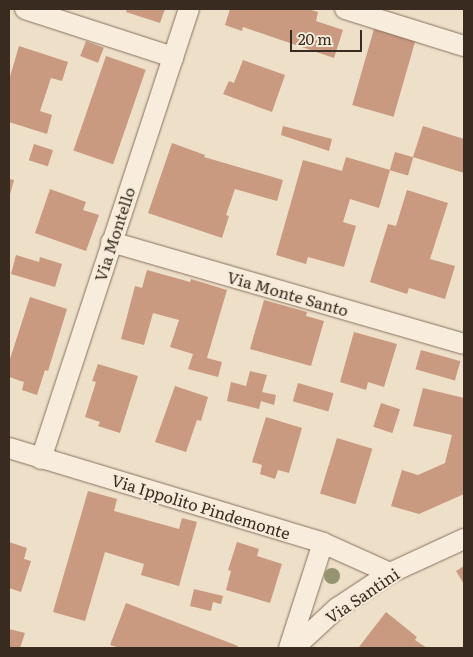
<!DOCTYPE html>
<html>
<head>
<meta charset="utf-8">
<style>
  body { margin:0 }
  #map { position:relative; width:473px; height:657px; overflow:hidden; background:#eddfc8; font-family:Literata,serif }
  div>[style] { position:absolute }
  .building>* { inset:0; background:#c99980; transform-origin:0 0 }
  .roads { filter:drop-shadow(0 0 1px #88715e) drop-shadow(0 0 1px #88715e) }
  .minor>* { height:20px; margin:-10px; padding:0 10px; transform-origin:10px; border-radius:10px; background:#f8eddc }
  .trees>* { width:16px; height:16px; margin:-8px; border-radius:50%; background:#959370 }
  span { translate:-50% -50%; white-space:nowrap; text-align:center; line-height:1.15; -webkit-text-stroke:4px #f5ead8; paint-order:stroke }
  .street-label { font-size:16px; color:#3a2b21 }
  .frame { position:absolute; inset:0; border:10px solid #3a2b21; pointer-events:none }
  .scale { position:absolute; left:290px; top:30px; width:72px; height:22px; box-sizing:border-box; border:2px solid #3a2b21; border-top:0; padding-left:6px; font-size:15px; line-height:18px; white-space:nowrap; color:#3a2b21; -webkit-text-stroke:4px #f5ead8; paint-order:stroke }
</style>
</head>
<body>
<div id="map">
  <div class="building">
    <i style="clip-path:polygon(127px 9px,165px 9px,160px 23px,126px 12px)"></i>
    <i style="clip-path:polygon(230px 9px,308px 9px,318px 12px,316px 21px,343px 30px,334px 58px,243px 27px,242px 31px,225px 25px)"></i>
    <i style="left:374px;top:29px;width:43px;height:79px;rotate:16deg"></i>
    <i style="left:86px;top:41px;width:19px;height:16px;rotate:21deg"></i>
    <i style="clip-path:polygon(19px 46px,68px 62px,62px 81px,51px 78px,40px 111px,52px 115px,47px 134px,9px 122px,9px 80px)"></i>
    <i style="left:106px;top:56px;width:42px;height:100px;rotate:19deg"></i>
    <i style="clip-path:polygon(243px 60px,285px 75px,272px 112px,223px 94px,229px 81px,234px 83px)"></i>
    <i style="clip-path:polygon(283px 126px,332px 139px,329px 151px,281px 135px)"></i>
    <i style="clip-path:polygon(423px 126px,464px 139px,464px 173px,413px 157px)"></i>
    <i style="clip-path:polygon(172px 143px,205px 155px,204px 157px,283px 180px,277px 201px,235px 189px,226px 215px,229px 216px,222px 238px,148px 213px)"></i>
    <i style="left:34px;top:144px;width:20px;height:17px;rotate:18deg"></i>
    <i style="left:395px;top:152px;width:19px;height:19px;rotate:16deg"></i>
    <i style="clip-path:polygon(346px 157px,390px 170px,379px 208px,350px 199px,343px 222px,356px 226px,344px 267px,308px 257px,306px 264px,276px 255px,303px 160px,342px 171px)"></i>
    <i style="clip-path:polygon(9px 179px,14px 180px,9px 198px)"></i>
    <i style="clip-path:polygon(50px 189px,86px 202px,83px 210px,99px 215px,86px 251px,35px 233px)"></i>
    <i style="clip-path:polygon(407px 190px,448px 203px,430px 259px,455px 266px,445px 299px,409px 288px,407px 294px,370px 282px,388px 224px,396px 226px)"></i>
    <i style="clip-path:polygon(16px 255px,39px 262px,40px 257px,62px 264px,55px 287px,11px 274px)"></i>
    <i style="clip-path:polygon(147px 270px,190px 282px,191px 279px,227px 290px,207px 358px,222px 362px,218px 377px,188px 369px,193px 354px,170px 347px,179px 320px,153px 313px,144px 345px,121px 339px,135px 286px,142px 288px)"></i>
    <i style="clip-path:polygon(30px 297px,67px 309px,48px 371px,45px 370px,37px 395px,22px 390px,24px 382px,9px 377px,9px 362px)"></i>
    <i style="clip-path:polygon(264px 300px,307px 312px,306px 316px,324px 321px,311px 366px,250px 349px)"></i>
    <i style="clip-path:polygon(354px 332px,397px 344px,384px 387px,368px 382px,366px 390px,340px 382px)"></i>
    <i style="left:421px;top:350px;width:41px;height:20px;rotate:16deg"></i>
    <i style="clip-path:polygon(98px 364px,138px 376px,120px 433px,98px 426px,100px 422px,85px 417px,96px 382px,92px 381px)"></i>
    <i style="clip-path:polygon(250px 371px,267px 375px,262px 392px,276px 395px,274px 405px,261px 401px,259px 409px,227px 401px,231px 382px,246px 386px)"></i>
    <i style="left:298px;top:383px;width:37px;height:19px;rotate:16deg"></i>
    <i style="clip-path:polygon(175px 386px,208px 397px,201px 421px,197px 420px,186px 452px,155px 442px)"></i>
    <i style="clip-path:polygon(423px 388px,464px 398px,464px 494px,419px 514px,391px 506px,402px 470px,418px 475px,445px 463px,452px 435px,413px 426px)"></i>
    <i style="left:381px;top:403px;width:20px;height:25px;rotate:18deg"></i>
    <i style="clip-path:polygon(266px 417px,302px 428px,289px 473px,278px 470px,275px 479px,260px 474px,262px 465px,252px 462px)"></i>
    <i style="left:337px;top:438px;width:37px;height:58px;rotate:17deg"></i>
    <i style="clip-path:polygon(88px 491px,117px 499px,114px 511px,179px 529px,182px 518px,197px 522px,179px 586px,141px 575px,144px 564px,105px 552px,85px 621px,53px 612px)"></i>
    <i style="clip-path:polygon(9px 542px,27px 548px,24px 559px,31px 561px,21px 592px,9px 588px)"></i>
    <i style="clip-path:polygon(237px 542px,259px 549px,257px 556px,282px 564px,270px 603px,226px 590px,231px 571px,228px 570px)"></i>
    <i style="clip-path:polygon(464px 566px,464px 584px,456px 571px)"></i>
    <i style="clip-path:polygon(194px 589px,223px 596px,221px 604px,213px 602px,211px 611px,190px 606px)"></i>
    <i style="clip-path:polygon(126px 603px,238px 646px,237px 648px,120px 648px,110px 645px)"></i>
    <i style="clip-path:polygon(386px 612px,417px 637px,415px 640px,427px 648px,359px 647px)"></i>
    <i style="clip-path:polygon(9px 629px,25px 633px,20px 648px,9px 648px)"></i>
  </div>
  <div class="roads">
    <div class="minor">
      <i style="left:25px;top:9px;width:156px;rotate:18deg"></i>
      <i style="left:345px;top:9px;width:125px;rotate:17.3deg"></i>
      <i style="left:111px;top:242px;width:367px;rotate:16.1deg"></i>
      <i style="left:9px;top:448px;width:328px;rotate:16.8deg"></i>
      <i style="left:323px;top:543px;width:73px;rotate:24.1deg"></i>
      <i style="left:41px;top:459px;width:474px;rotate:-71.8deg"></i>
      <i style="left:289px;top:648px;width:110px;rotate:-72.1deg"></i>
      <i style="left:294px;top:648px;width:59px;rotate:-42.9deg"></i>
      <i style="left:337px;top:608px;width:64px;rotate:-33.4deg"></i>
      <i style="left:390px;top:573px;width:81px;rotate:-24.7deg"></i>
    </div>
  </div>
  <div class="trees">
    <i style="left:332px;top:576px"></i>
  </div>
  <div class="street-label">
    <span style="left:114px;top:234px;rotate:-72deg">Via Montello</span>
    <span style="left:288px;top:293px;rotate:16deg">Via Monte Santo</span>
    <span style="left:201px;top:506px;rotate:17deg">Via Ippolito Pindemonte</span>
    <span style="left:362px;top:595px;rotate:-34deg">Via Santini</span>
  </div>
  <div class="frame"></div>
  <div class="scale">20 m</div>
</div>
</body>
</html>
